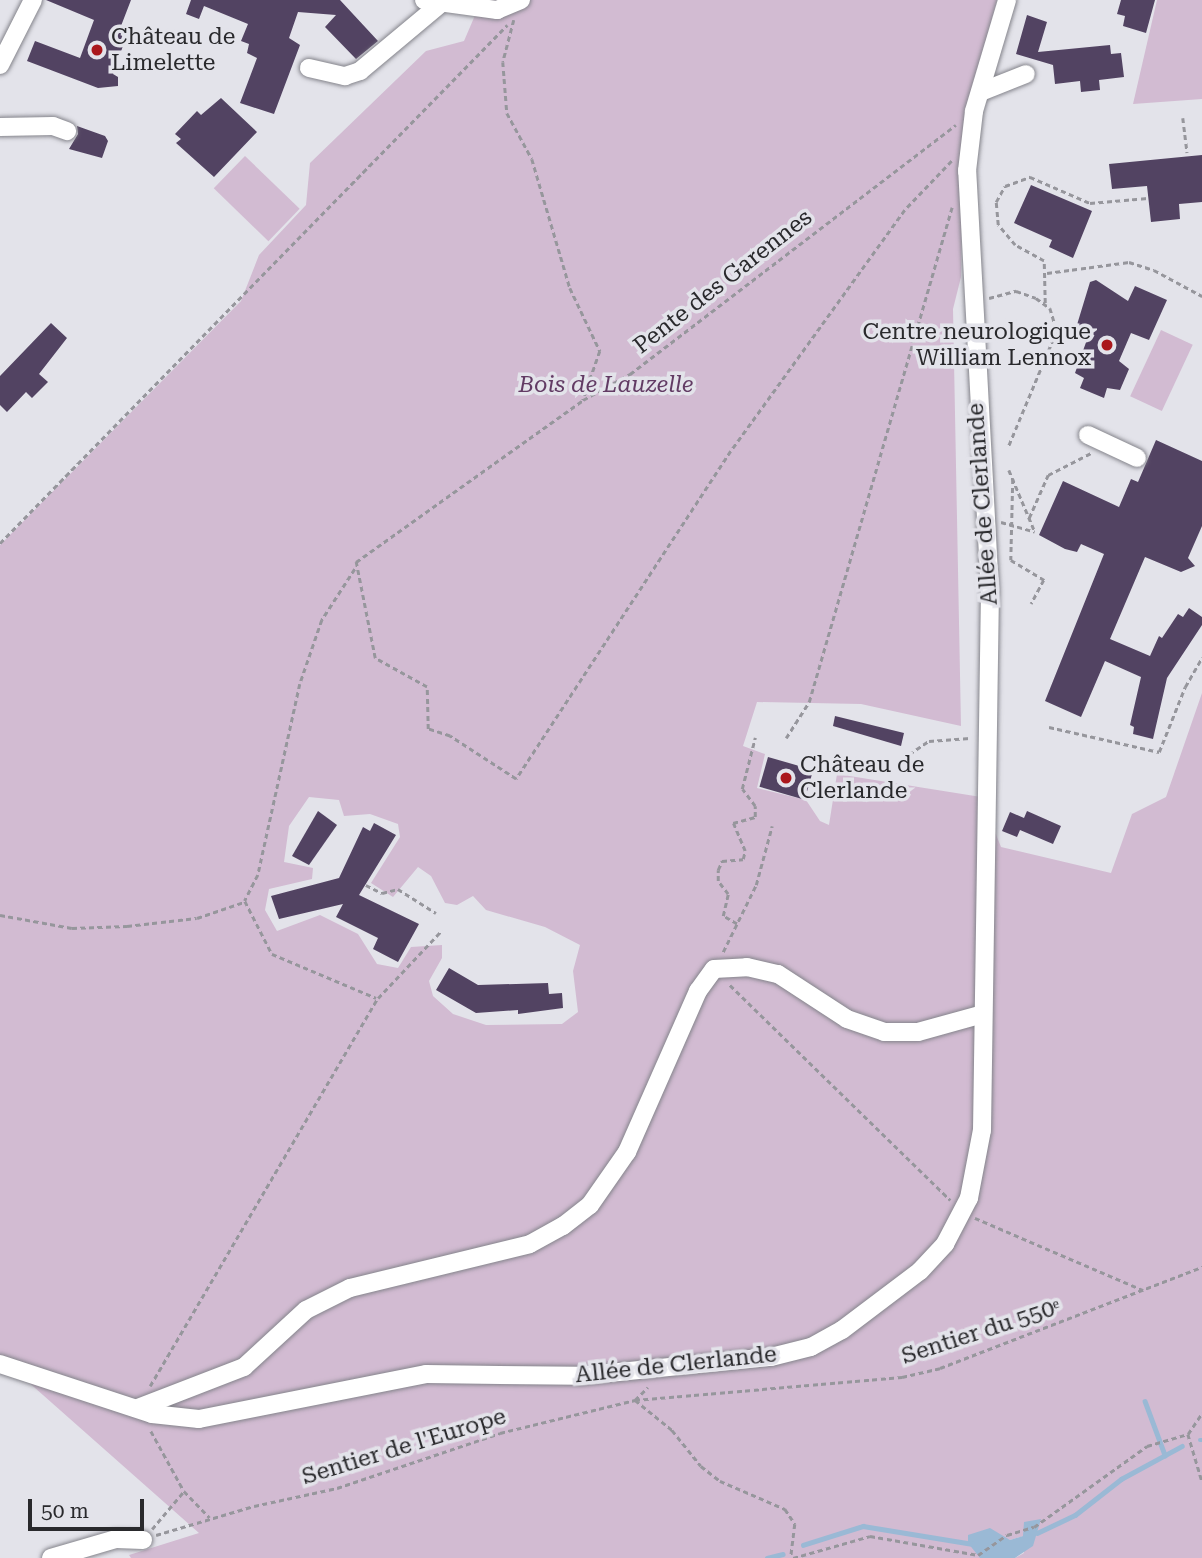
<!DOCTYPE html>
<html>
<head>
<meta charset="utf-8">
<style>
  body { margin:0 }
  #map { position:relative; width:1202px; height:1558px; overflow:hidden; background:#e3e3ea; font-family:"Roboto Serif",serif }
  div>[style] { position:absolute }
  .green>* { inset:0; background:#d2bbd2; transform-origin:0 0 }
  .water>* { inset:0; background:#9ab9d5 }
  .stream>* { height:4.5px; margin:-2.25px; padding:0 2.25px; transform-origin:2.25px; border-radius:2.25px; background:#9ab9d5 }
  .building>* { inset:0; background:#524362; transform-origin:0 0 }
  .path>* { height:2.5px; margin-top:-1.25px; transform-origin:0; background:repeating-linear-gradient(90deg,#96969c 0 5px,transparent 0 8.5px) }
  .roads { filter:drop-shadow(0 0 2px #84848b) drop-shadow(0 0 2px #84848b) }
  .minor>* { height:18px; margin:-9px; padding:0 9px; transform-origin:9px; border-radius:9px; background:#fff }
  .dots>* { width:19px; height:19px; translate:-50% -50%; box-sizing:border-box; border:4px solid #e3e3ea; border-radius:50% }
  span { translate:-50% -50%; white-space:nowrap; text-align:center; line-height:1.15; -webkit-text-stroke:7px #e3e3ea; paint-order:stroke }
  .poi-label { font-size:23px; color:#29292c }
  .left { translate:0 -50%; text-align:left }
  .right { translate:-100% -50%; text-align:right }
  .street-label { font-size:23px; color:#29292c }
  .park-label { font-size:23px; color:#623b64; font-style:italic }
  .scale { position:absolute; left:28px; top:1499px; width:116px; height:32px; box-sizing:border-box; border:4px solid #29292c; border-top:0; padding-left:9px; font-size:21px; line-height:24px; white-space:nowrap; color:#29292c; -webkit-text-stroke:5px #e3e3ea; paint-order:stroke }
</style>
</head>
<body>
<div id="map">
  <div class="green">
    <i style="clip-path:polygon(evenodd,476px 0,997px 0,963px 127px,961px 277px,953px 309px,961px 726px,861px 704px,757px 702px,743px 746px,765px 754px,757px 788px,806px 800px,820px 821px,829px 825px,837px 774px,981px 797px,1001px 847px,1111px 873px,1132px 814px,1166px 797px,1202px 693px,1202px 1558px,1015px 1558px,1024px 1553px,1024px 1536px,1010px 1540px,998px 1536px,980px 1558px,131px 1558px,129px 1555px,199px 1533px,0 1357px,0 545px,241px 301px,259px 255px,306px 205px,310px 163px,426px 51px,464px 41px,479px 6px,476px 0,309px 797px,339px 800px,344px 816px,370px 814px,398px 824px,400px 837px,371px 883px,393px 897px,418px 867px,431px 876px,445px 903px,457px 905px,473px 896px,486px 910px,545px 927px,580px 945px,573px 971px,578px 1012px,562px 1024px,486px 1025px,453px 1014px,433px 996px,429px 981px,442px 958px,442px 945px,411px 947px,398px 968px,377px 964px,358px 934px,320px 915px,277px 931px,265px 910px,269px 889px,312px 879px,313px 868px,284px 862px,289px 826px,309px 797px)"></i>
    <i style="clip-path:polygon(1157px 0,1202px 0,1202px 99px,1133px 104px)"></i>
    <i style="left:245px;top:156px;width:76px;height:45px;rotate:44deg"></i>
    <i style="left:1161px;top:330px;width:35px;height:73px;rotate:25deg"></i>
  </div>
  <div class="water">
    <i style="clip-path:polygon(1041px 1519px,1033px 1546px,1015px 1558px,980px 1558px,968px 1543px,968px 1535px,990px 1528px,1010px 1540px,1023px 1536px,1024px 1522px)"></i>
  </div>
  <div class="stream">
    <i style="left:1145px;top:1401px;width:58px;rotate:69.7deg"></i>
    <i style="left:1200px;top:1440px;width:2px"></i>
    <i style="left:1037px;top:1533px;width:42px;rotate:-25.3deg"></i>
    <i style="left:1075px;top:1515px;width:58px;rotate:-38deg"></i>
    <i style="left:1121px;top:1479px;width:69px;rotate:-28.4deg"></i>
    <i style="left:803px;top:1545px;width:63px;rotate:-17.6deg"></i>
    <i style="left:863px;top:1526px;width:111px;rotate:9.3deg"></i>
    <i style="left:767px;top:1558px;width:16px;rotate:-14deg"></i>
  </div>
  <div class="building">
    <i style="clip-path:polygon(46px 0,131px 0,121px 26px,129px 29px,113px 74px,118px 77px,118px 86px,98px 88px,27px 61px,35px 41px,80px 58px,94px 20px)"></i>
    <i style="clip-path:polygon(191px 0,340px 0,378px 41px,356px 59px,325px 27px,336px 15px,298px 12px,289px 38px,300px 45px,274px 114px,240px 103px,257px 58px,247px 53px,249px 44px,241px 41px,248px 24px,204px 6px,199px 19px,186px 14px)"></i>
    <i style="clip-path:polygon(1121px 0,1155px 0,1146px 33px,1123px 26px,1125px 16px,1117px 14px)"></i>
    <i style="clip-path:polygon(1027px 15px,1047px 22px,1038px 52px,1110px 45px,1111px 54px,1121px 53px,1124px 77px,1099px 80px,1100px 90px,1081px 92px,1080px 81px,1055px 84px,1053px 65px,1016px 54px)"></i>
    <i style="clip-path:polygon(221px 98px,257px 132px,214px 177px,176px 143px,181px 139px,175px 134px,197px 111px,201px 115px)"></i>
    <i style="clip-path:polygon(77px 126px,105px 136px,108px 141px,102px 158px,69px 149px,78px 134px)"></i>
    <i style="clip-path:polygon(1202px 155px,1202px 202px,1179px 204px,1180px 219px,1151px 222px,1147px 186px,1112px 189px,1109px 164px)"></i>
    <i style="clip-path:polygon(1031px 185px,1092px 211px,1073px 258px,1049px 247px,1052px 240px,1014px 223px)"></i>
    <i style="clip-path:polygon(1096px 280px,1128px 301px,1135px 286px,1167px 300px,1149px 340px,1131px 333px,1119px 361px,1129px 369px,1120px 390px,1107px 388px,1104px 398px,1080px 388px,1084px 378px,1075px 373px,1089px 334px,1076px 328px,1090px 282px)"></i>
    <i style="clip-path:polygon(51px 323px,67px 338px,39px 374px,48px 382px,32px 398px,26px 392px,7px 412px,0 405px,0 376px)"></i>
    <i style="clip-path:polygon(1156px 440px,1202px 461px,1202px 526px,1188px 558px,1195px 566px,1181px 572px,1145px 557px,1110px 639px,1150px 656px,1159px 636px,1162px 638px,1178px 614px,1183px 617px,1189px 608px,1202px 617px,1202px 625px,1167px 678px,1153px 739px,1133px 734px,1134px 727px,1130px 725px,1141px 677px,1105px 661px,1081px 717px,1045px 701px,1104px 554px,1081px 544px,1077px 552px,1065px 549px,1039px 535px,1063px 481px,1119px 507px,1131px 479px,1138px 482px)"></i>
    <i style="clip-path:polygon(835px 716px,904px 733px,901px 746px,833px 726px)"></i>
    <i style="left:768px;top:757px;width:47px;height:31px;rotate:16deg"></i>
    <i style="clip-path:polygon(318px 811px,337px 825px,309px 865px,292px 856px)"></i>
    <i style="clip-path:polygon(1027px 811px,1061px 826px,1053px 844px,1020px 830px,1017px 837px,1002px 831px,1010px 812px,1024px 818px)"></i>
    <i style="clip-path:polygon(374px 823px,396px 835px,359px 895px,419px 924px,398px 962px,373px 949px,378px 938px,336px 917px,343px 904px,279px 919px,271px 896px,339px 878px,363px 827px,370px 831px)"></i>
    <i style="clip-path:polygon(449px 968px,478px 985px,548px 983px,549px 994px,562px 993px,563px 1008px,518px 1014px,518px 1010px,476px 1013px,436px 990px)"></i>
  </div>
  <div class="path">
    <i style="left:514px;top:20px;width:43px;rotate:104.7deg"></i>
    <i style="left:503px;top:62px;width:51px;rotate:85.5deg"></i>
    <i style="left:507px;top:113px;width:52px;rotate:61.5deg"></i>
    <i style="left:532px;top:159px;width:134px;rotate:73.6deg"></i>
    <i style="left:570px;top:288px;width:70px;rotate:64.5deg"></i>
    <i style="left:600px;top:351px;width:52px;rotate:109.1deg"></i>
    <i style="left:1183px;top:118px;width:35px;rotate:83deg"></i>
    <i style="left:952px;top:161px;width:68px;rotate:133.8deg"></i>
    <i style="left:905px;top:210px;width:297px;rotate:125.8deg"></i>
    <i style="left:731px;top:451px;width:392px;rotate:123.2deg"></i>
    <i style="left:516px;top:779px;width:79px;rotate:-146.9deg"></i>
    <i style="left:450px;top:736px;width:23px;rotate:-162deg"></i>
    <i style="left:428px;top:729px;width:42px;rotate:-91.4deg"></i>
    <i style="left:427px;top:687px;width:60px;rotate:-150.9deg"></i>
    <i style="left:375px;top:658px;width:98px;rotate:-101.2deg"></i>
    <i style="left:356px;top:562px;width:279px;rotate:-35.5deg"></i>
    <i style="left:583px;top:400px;width:54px;rotate:-29deg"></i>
    <i style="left:630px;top:374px;width:410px;rotate:-37.4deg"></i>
    <i style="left:1047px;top:273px;width:83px;rotate:-7.6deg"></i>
    <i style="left:1129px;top:262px;width:26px;rotate:18deg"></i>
    <i style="left:1154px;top:270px;width:55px;rotate:28.4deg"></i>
    <i style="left:989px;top:298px;width:28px;rotate:-15deg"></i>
    <i style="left:1016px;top:291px;width:21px;rotate:19deg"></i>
    <i style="left:1036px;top:298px;width:17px;rotate:36deg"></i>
    <i style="left:1050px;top:308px;width:24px;rotate:73deg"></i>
    <i style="left:1057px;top:331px;width:127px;rotate:112.7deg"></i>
    <i style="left:1045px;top:303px;width:42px;rotate:-91.4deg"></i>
    <i style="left:1044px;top:261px;width:33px;rotate:-151deg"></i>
    <i style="left:1015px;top:245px;width:26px;rotate:-130deg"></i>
    <i style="left:998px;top:225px;width:23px;rotate:-95deg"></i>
    <i style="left:996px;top:202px;width:18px;rotate:-61deg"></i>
    <i style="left:1005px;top:186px;width:27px;rotate:-20deg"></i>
    <i style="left:1030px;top:177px;width:65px;rotate:23.4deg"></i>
    <i style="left:1090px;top:203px;width:58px;rotate:-4.9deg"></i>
    <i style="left:1009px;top:470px;width:67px;rotate:67.2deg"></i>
    <i style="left:1013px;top:479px;width:81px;rotate:91.4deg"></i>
    <i style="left:1011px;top:560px;width:39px;rotate:31deg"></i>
    <i style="left:1044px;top:580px;width:27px;rotate:118deg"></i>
    <i style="left:1029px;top:518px;width:47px;rotate:-66.2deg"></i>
    <i style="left:1048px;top:475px;width:48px;rotate:-27.1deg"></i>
    <i style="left:1001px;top:522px;width:35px;rotate:16deg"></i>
    <i style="left:0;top:543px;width:725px;rotate:-45.61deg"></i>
    <i style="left:355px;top:569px;width:61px;rotate:122.9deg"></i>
    <i style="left:322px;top:620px;width:68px;rotate:109deg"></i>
    <i style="left:300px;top:684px;width:196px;rotate:102.4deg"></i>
    <i style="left:258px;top:875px;width:29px;rotate:117deg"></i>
    <i style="left:245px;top:901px;width:59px;rotate:63deg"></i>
    <i style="left:272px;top:954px;width:113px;rotate:22.9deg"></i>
    <i style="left:1049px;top:727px;width:113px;rotate:12.8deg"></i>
    <i style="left:1159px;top:752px;width:70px;rotate:-68.2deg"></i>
    <i style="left:1185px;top:687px;width:34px;rotate:-60deg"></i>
    <i style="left:786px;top:738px;width:43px;rotate:-57.4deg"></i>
    <i style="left:809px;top:702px;width:515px;rotate:-73.89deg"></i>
    <i style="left:902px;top:759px;width:32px;rotate:-34deg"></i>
    <i style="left:929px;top:741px;width:41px;rotate:-4.2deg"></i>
    <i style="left:366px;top:885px;width:18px;rotate:27deg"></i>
    <i style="left:382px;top:893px;width:16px;rotate:-14deg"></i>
    <i style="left:398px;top:889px;width:45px;rotate:32.3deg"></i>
    <i style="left:0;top:915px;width:73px;rotate:10.2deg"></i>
    <i style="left:72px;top:928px;width:55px;rotate:-2.1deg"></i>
    <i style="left:127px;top:926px;width:70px;rotate:-6.5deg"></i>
    <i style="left:197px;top:918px;width:50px;rotate:-18.8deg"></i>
    <i style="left:737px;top:924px;width:16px;rotate:-150deg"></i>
    <i style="left:723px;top:916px;width:23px;rotate:-77deg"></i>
    <i style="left:728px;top:894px;width:16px;rotate:-128deg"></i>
    <i style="left:718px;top:881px;width:11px;rotate:-90deg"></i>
    <i style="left:718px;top:870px;width:10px;rotate:-66deg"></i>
    <i style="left:722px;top:861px;width:21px;rotate:-5deg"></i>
    <i style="left:743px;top:859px;width:8px;rotate:-76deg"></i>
    <i style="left:745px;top:851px;width:30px;rotate:-113deg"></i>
    <i style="left:733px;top:823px;width:23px;rotate:-15deg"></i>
    <i style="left:755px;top:817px;width:11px;rotate:-90deg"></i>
    <i style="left:755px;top:806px;width:21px;rotate:-127deg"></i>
    <i style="left:742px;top:789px;width:53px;rotate:-75.7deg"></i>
    <i style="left:723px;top:952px;width:75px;rotate:-63.8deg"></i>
    <i style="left:756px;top:885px;width:61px;rotate:-74.8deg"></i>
    <i style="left:730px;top:985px;width:308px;rotate:44.3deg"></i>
    <i style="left:975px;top:1218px;width:183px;rotate:23.2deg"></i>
    <i style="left:150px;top:1386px;width:450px;rotate:-59.6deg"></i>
    <i style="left:378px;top:998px;width:93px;rotate:-46.7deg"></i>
    <i style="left:635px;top:1400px;width:48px;rotate:39deg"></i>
    <i style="left:672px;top:1430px;width:46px;rotate:51.1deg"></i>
    <i style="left:701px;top:1466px;width:24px;rotate:38deg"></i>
    <i style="left:720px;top:1481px;width:71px;rotate:23.3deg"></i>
    <i style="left:785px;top:1509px;width:18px;rotate:56deg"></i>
    <i style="left:795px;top:1524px;width:34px;rotate:97deg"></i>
    <i style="left:635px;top:1400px;width:18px;rotate:-45deg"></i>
    <i style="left:151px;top:1431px;width:68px;rotate:61.2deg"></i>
    <i style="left:184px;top:1491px;width:37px;rotate:46deg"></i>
    <i style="left:1188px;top:1434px;width:49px;rotate:73.4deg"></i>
    <i style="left:152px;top:1529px;width:50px;rotate:-49.9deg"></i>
    <i style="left:156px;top:1535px;width:102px;rotate:-16.5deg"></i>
    <i style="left:254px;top:1506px;width:85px;rotate:-12.2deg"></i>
    <i style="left:337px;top:1488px;width:172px;rotate:-18.6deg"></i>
    <i style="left:500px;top:1433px;width:139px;rotate:-13.7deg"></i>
    <i style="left:635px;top:1400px;width:268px;rotate:-4.9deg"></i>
    <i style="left:902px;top:1377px;width:39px;rotate:-13deg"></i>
    <i style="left:940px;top:1368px;width:281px;rotate:-21.1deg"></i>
    <i style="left:793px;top:1558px;width:80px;rotate:-15.9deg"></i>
    <i style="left:870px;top:1536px;width:110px;rotate:10deg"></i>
    <i style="left:978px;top:1555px;width:35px;rotate:-35deg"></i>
    <i style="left:1007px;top:1535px;width:28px;rotate:-17deg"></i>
    <i style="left:1034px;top:1527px;width:139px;rotate:-35.6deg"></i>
    <i style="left:1147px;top:1446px;width:43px;rotate:-16.3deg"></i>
    <i style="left:1188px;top:1434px;width:25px;rotate:-56deg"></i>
  </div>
  <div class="roads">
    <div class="minor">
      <i style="left:424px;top:0;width:74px;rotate:7.8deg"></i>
      <i style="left:497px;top:10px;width:26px;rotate:-23deg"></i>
      <i style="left:0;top:65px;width:73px;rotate:-63.1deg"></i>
      <i style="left:309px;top:68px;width:37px;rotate:13deg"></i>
      <i style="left:345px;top:76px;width:16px;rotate:-18deg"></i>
      <i style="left:360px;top:71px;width:104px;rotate:-39.9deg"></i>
      <i style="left:983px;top:91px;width:46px;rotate:-21.6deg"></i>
      <i style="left:0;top:127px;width:53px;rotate:-1.1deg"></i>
      <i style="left:53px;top:126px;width:15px;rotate:20deg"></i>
      <i style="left:1088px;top:435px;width:54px;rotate:25.1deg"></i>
      <i style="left:0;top:1364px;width:160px;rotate:18.2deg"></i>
      <i style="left:152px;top:1414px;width:47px;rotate:6.1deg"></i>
      <i style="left:199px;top:1419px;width:231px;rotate:-11.2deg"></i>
      <i style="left:426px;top:1374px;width:153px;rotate:0.7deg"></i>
      <i style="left:579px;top:1376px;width:193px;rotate:-5.7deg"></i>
      <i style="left:771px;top:1357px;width:41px;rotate:-14deg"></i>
      <i style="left:811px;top:1347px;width:35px;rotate:-29deg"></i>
      <i style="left:842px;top:1330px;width:98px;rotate:-37.1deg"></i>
      <i style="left:920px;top:1271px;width:37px;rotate:-47deg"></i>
      <i style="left:945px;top:1244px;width:52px;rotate:-62.4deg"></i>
      <i style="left:969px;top:1198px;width:69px;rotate:-79.2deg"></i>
      <i style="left:982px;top:1130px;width:538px;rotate:-89.15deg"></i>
      <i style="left:990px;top:592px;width:422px;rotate:-93.1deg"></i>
      <i style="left:967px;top:171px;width:60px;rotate:-83.3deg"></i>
      <i style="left:974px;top:111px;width:116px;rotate:-73.4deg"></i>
      <i style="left:138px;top:1408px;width:114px;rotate:-21.1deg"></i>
      <i style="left:244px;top:1367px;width:84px;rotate:-42.6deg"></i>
      <i style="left:306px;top:1310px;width:49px;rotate:-26.6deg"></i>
      <i style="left:350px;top:1288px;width:185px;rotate:-13.7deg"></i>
      <i style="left:530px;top:1244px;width:38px;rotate:-29deg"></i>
      <i style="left:563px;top:1226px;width:34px;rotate:-38deg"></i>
      <i style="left:590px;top:1205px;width:65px;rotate:-55.1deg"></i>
      <i style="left:627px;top:1152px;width:176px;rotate:-66.2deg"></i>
      <i style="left:698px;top:991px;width:27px;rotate:-54deg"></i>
      <i style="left:714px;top:969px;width:33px;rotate:-3deg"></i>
      <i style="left:747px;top:967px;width:32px;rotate:13deg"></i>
      <i style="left:778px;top:974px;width:82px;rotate:33.1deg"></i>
      <i style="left:847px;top:1019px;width:39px;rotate:19deg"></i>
      <i style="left:884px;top:1032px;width:34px"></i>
      <i style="left:918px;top:1032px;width:67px;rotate:-15.5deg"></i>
      <i style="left:51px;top:1558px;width:68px;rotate:-16.3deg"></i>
      <i style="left:116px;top:1539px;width:27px;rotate:2deg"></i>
    </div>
  </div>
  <div class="dots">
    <i style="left:97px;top:50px;background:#aa171c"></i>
    <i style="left:1107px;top:345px;background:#aa171c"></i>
    <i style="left:786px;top:778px;background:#aa171c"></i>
  </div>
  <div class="poi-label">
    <span class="left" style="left:111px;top:50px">Château de<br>Limelette</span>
    <span class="right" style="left:1091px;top:345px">Centre neurologique<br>William Lennox</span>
    <span class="left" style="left:800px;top:778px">Château de<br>Clerlande</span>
  </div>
  <div class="street-label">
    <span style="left:723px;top:282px;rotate:-38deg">Pente des Garennes</span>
    <span style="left:983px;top:504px;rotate:-94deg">Allée de Clerlande</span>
    <span style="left:981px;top:1332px;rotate:-18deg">Sentier du 550ᵉ</span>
    <span style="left:676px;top:1365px;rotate:-6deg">Allée de Clerlande</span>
    <span style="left:404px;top:1447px;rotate:-17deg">Sentier de l'Europe</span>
  </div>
  <div class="park-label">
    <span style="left:606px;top:385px">Bois de Lauzelle</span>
  </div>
  <div class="scale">50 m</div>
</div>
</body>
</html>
